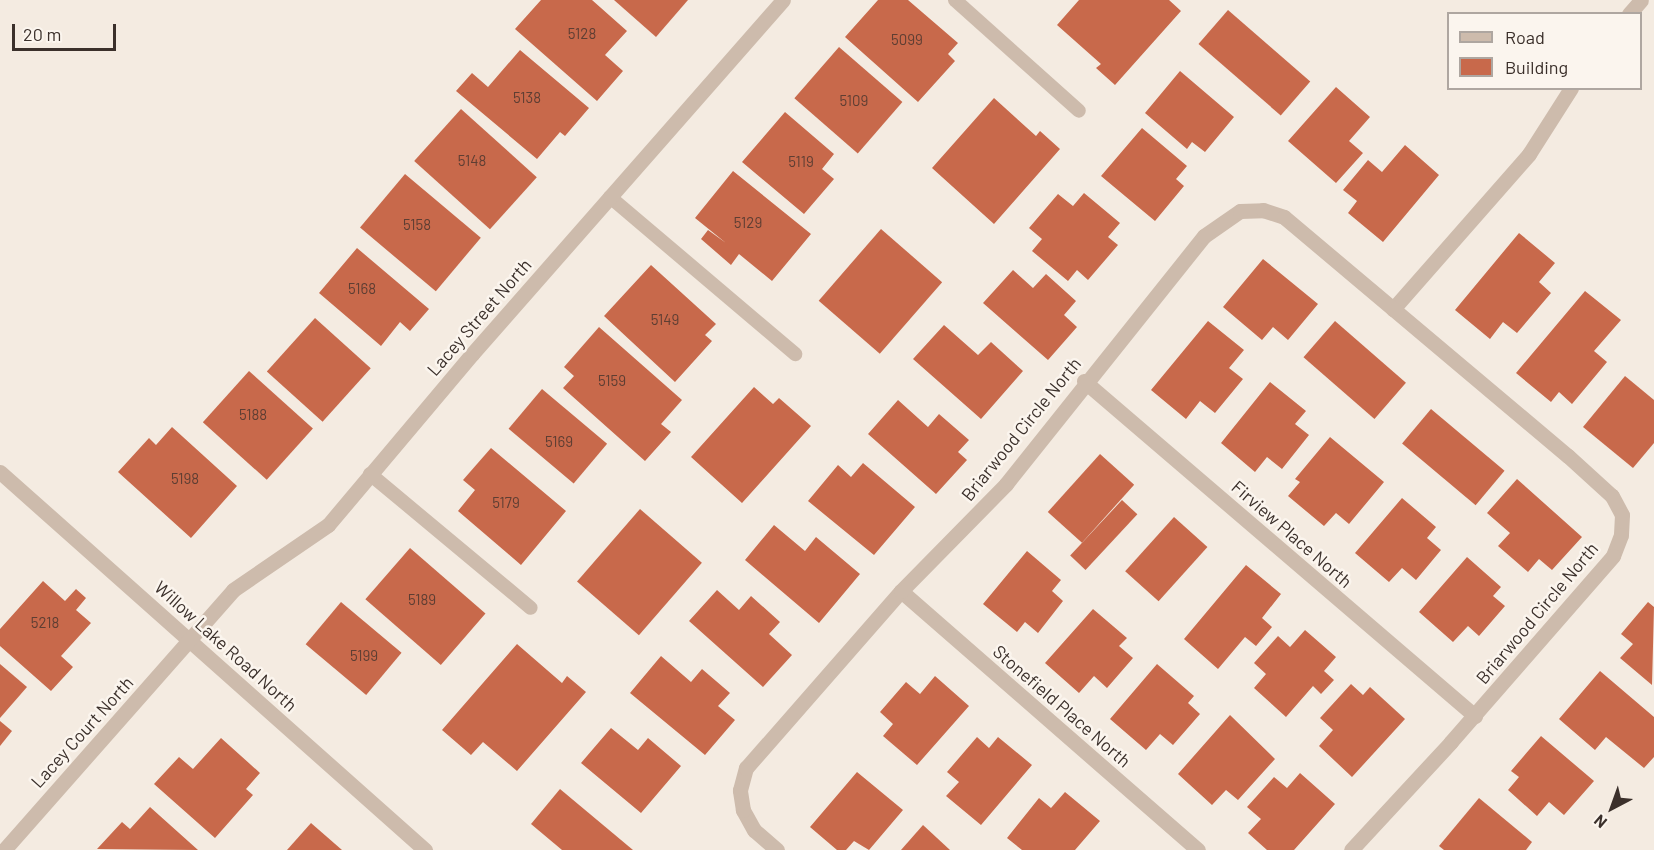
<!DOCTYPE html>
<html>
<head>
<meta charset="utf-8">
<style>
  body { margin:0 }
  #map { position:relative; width:1654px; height:850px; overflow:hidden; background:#f4ebe1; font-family:Barlow,sans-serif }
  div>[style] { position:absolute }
  .building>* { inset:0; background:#c8694b; transform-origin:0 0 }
  .lane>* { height:14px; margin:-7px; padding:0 7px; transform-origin:7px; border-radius:7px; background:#cdbbac }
  .street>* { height:15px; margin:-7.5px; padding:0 7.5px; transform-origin:7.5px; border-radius:7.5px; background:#cdbbac }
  span { translate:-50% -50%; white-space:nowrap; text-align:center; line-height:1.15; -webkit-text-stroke:5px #fbf5ee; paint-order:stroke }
  .number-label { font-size:15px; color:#5e3e33 }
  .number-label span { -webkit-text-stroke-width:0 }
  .street-label { font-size:18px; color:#3b302b }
  .legend { position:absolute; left:1447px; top:12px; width:195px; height:78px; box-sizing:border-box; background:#fbf5ee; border:2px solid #aea6a0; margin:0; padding:8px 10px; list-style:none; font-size:18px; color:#3b302b }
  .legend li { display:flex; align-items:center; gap:12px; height:30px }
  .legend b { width:30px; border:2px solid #aea6a0 }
  .north { position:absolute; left:1582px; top:778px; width:60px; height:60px; -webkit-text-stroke:4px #fbf5ee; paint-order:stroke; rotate:221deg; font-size:16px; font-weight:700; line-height:24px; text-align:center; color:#3b302b }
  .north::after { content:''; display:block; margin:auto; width:21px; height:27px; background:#3b302b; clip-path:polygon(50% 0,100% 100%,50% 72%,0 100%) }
  .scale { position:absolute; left:12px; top:24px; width:104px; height:27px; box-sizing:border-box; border:3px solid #3b302b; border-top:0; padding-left:8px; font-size:18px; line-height:21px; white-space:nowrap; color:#3b302b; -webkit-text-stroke:4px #fbf5ee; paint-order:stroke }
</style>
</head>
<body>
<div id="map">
  <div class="building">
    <i style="clip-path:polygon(541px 0,592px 0,627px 31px,605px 55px,623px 71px,597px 101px,515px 29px)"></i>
    <i style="clip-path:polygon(614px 0,688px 0,656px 37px)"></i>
    <i style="clip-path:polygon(878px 0,908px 0,958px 43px,948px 54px,955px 61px,918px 102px,845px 37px)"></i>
    <i style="clip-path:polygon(1079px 0,1169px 0,1181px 11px,1115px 85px,1096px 68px,1101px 64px,1057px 25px)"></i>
    <i style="left:1228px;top:10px;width:109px;height:45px;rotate:41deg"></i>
    <i style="left:839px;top:47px;width:84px;height:68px;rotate:41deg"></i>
    <i style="clip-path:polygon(520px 50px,589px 108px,565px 136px,560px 132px,537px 159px,456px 91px,472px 73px,488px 87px)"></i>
    <i style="clip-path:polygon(1180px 71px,1234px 117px,1205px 152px,1192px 142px,1187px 149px,1145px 113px)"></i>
    <i style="clip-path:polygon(1336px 87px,1370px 117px,1349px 141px,1363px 153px,1336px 183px,1288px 141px)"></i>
    <i style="clip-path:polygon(994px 98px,1036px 136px,1040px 131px,1060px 149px,994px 224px,932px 168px)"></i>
    <i style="left:461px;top:109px;width:102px;height:70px;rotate:42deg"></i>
    <i style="clip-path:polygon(785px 112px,834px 154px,822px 169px,834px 179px,804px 214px,742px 162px)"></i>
    <i style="clip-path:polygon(1142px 128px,1187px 166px,1176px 179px,1184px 186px,1155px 221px,1101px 176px)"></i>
    <i style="clip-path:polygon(1405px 145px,1439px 175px,1383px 242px,1348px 213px,1357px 201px,1343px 190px,1368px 160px,1382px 172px)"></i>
    <i style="clip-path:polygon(733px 171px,811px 234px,772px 281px,739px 254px,731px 265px,701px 239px,708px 230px,726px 243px,695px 218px)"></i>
    <i style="left:405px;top:174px;width:99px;height:70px;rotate:40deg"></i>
    <i style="clip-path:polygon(1084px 193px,1120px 223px,1108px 237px,1118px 245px,1088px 280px,1077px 270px,1068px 281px,1032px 251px,1042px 239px,1029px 228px,1058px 194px,1073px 206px)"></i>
    <i style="left:881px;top:229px;width:81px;height:95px;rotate:41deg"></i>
    <i style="clip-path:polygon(1519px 233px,1555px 263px,1539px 282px,1551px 293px,1517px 333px,1503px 322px,1490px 339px,1455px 310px)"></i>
    <i style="clip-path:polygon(357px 248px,429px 309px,410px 331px,400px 322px,381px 346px,319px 293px)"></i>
    <i style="clip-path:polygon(1263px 259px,1318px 304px,1288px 340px,1273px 327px,1262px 340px,1223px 307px)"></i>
    <i style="clip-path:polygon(651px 265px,716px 324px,705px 335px,712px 341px,675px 382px,604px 316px)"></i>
    <i style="clip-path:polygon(1013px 270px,1033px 288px,1046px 274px,1076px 301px,1064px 315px,1077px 327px,1048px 360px,983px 303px)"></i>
    <i style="clip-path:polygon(1585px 291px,1621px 320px,1594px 351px,1607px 362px,1572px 404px,1559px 392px,1551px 402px,1516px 373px)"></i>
    <i style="left:315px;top:318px;width:75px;height:72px;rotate:42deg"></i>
    <i style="clip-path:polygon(1208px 321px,1244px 350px,1229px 368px,1243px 379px,1215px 413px,1200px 401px,1186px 419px,1151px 390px)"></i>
    <i style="left:1335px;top:321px;width:94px;height:48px;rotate:41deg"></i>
    <i style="clip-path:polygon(944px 325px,978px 355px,991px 342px,1023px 371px,981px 419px,913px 359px)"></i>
    <i style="clip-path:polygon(599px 327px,682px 400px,661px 424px,671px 432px,645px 461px,563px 388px,574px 376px,564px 367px)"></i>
    <i style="left:249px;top:371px;width:86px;height:69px;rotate:42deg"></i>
    <i style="clip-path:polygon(1625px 376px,1654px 400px,1654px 443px,1633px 468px,1583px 427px)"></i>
    <i style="clip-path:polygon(1270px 382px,1306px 411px,1295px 424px,1309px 435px,1282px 469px,1267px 457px,1255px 472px,1221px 443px)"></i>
    <i style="clip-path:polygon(754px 387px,773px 404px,779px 398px,811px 426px,742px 503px,691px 457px)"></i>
    <i style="left:542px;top:389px;width:85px;height:52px;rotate:40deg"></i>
    <i style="clip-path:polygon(898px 400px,928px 427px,939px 414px,969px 440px,958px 452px,967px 460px,936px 494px,868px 434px)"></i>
    <i style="left:1431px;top:409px;width:96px;height:45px;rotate:40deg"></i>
    <i style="clip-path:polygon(172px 427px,237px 486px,191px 538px,118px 472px,149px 438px,156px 445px)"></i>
    <i style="clip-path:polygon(1330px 437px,1384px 482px,1349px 524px,1336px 513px,1324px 526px,1288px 496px,1300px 482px,1295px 479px)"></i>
    <i style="clip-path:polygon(491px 448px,566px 511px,521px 565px,458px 511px,475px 490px,463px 480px)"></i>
    <i style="left:1100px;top:454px;width:46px;height:78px;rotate:42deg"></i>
    <i style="clip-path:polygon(863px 463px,915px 507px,874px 555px,808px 501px,838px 465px,851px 477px)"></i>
    <i style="clip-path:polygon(1517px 479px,1582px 537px,1552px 570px,1539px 559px,1528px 572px,1498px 546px,1510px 533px,1487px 513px)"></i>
    <i style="clip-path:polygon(1402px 498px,1436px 527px,1427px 538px,1441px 550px,1416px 580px,1402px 568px,1389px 582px,1355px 553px)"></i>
    <i style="left:1122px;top:500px;width:21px;height:76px;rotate:43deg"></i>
    <i style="left:640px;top:509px;width:82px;height:96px;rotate:41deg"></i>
    <i style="left:1174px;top:517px;width:45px;height:73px;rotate:42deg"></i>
    <i style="clip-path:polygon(774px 525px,805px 551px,816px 537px,860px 574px,819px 623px,745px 560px)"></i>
    <i style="left:410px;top:548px;width:100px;height:68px;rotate:41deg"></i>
    <i style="clip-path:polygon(1027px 551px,1061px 580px,1052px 591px,1063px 601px,1038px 633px,1025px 622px,1017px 632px,983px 604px)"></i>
    <i style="clip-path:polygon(1467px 557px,1501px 587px,1493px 596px,1505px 606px,1479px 636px,1468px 626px,1453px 642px,1419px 612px)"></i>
    <i style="clip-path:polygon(1246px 565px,1281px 594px,1262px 618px,1272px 627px,1256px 646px,1245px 637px,1218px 669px,1184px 639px)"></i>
    <i style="clip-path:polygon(43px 581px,65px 601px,76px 589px,86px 598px,76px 610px,91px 623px,61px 656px,73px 667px,51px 691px,0 646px,0 629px)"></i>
    <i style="clip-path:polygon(717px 590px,739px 610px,751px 596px,780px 622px,769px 634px,792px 655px,763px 687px,689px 621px)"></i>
    <i style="left:341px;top:602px;width:79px;height:55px;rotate:40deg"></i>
    <i style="clip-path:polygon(1648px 602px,1654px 607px,1652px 685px,1620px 658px,1633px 644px,1621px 634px)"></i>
    <i style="clip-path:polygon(1093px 609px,1127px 638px,1119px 646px,1133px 658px,1107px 688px,1094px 676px,1079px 693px,1045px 663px)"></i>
    <i style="clip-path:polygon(1305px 630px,1336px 657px,1324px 671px,1334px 680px,1321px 694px,1313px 686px,1286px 717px,1254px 688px,1266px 674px,1254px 663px,1278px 636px,1290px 647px)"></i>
    <i style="clip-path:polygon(517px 644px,562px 683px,567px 676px,586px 692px,517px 771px,483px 742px,471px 755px,442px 730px)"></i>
    <i style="clip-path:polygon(661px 656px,691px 682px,702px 669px,730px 693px,718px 706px,735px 720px,705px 755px,630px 693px)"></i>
    <i style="clip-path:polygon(0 664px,27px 687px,0 718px)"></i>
    <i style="clip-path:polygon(1157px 664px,1194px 696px,1188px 703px,1200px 714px,1173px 745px,1160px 734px,1146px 750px,1110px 719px)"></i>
    <i style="clip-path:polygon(1600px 671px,1654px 717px,1654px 757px,1644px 768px,1606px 737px,1595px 750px,1559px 719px)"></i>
    <i style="clip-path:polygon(935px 676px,969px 706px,917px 765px,883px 736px,893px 724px,880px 712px,906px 682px,920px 694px)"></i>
    <i style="clip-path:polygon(1351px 684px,1363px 695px,1370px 687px,1405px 719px,1352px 777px,1319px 746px,1333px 730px,1320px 718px)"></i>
    <i style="clip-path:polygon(1230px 715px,1275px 759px,1238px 800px,1226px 790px,1212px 805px,1178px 774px)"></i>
    <i style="clip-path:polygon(0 721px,12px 731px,0 746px)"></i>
    <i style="clip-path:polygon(611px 728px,638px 750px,648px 738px,681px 766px,641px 813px,581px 763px)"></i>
    <i style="clip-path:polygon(1541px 736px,1594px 781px,1564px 815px,1549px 802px,1537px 816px,1508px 790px,1519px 777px,1511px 771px)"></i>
    <i style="clip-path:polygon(977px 737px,989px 748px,998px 737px,1032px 765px,981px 825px,946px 796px,959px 782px,947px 772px)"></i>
    <i style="clip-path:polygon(221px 738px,260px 773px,246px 789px,253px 795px,215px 838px,154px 784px,179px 757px,193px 769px)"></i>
    <i style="clip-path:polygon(857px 772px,903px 810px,869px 850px,854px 841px,846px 850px,837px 850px,810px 827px)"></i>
    <i style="clip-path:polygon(1300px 773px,1335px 804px,1294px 850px,1267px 850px,1248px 833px,1261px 819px,1247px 807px,1274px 777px,1287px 788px)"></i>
    <i style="clip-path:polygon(560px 789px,633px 850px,562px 850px,531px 824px)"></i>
    <i style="clip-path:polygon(1065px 792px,1100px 821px,1075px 850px,1022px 850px,1007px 838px,1039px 798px,1051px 808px)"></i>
    <i style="clip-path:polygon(1479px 798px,1532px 842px,1526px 850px,1444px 850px,1439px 846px)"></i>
    <i style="clip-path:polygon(150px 807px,198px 850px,97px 849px,122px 822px,130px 829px)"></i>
    <i style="clip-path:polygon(311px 823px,342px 850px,287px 850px)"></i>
    <i style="clip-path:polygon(923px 825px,950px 850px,901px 850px)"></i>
  </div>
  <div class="lane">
    <i style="left:955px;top:0;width:166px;rotate:41.8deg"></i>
    <i style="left:610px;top:197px;width:243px;rotate:40.3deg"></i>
    <i style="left:370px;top:474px;width:209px;rotate:39.8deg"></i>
  </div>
  <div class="street">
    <i style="left:1629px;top:14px;width:18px;rotate:-49deg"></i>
    <i style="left:1393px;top:309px;width:206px;rotate:-48.7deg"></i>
    <i style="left:1529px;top:154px;width:78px;rotate:-57.5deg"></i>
    <i style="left:1084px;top:381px;width:515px;rotate:40.59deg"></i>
    <i style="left:0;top:472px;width:569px;rotate:41.65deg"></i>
    <i style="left:901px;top:591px;width:394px;rotate:41.1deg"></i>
    <i style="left:4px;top:850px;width:346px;rotate:-48.6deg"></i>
    <i style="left:233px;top:590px;width:115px;rotate:-34.4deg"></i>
    <i style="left:328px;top:525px;width:224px;rotate:-49.9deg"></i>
    <i style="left:472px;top:354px;width:471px;rotate:-48.7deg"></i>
    <i style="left:777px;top:850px;width:30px;rotate:-139deg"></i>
    <i style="left:754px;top:830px;width:23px;rotate:-119deg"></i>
    <i style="left:743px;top:810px;width:20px;rotate:-99deg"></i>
    <i style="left:740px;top:790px;width:23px;rotate:-75deg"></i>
    <i style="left:746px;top:768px;width:235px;rotate:-48.8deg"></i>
    <i style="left:901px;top:591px;width:150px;rotate:-45.5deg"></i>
    <i style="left:1006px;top:484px;width:317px;rotate:-51.4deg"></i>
    <i style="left:1204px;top:236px;width:44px;rotate:-34.8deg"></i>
    <i style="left:1240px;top:211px;width:23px;rotate:-2deg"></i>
    <i style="left:1263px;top:210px;width:22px;rotate:18deg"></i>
    <i style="left:1284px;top:217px;width:371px;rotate:40.1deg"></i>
    <i style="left:1568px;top:456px;width:59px;rotate:42.3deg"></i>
    <i style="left:1612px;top:496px;width:21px;rotate:62deg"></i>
    <i style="left:1622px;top:515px;width:20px;rotate:93deg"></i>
    <i style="left:1621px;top:535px;width:22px;rotate:111deg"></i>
    <i style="left:1613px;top:556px;width:247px;rotate:131.1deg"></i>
    <i style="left:1451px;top:742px;width:147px;rotate:132.8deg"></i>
  </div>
  <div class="number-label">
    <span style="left:582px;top:34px">5128</span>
    <span style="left:907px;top:40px">5099</span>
    <span style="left:527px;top:98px">5138</span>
    <span style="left:854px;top:101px">5109</span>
    <span style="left:472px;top:161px">5148</span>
    <span style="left:801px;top:162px">5119</span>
    <span style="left:748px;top:223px">5129</span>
    <span style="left:417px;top:225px">5158</span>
    <span style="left:362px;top:289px">5168</span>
    <span style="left:665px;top:320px">5149</span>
    <span style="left:612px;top:381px">5159</span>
    <span style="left:253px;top:415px">5188</span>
    <span style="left:559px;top:442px">5169</span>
    <span style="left:185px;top:479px">5198</span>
    <span style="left:506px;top:503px">5179</span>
    <span style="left:422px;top:600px">5189</span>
    <span style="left:45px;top:623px">5218</span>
    <span style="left:364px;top:656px">5199</span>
  </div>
  <div class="street-label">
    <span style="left:479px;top:317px;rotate:-49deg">Lacey Street North</span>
    <span style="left:1021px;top:429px;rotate:-51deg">Briarwood Circle North</span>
    <span style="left:1292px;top:534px;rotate:41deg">Firview Place North</span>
    <span style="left:1537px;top:613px;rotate:-50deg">Briarwood Circle North</span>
    <span style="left:226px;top:646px;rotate:42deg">Willow Lake Road North</span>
    <span style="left:1062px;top:706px;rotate:41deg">Stonefield Place North</span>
    <span style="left:82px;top:732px;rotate:-48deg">Lacey Court North</span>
  </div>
  <ul class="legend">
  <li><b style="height:8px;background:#cdbbac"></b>Road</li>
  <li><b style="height:16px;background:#c8694b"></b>Building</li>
  </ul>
  <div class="north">N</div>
  <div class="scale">20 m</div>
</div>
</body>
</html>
